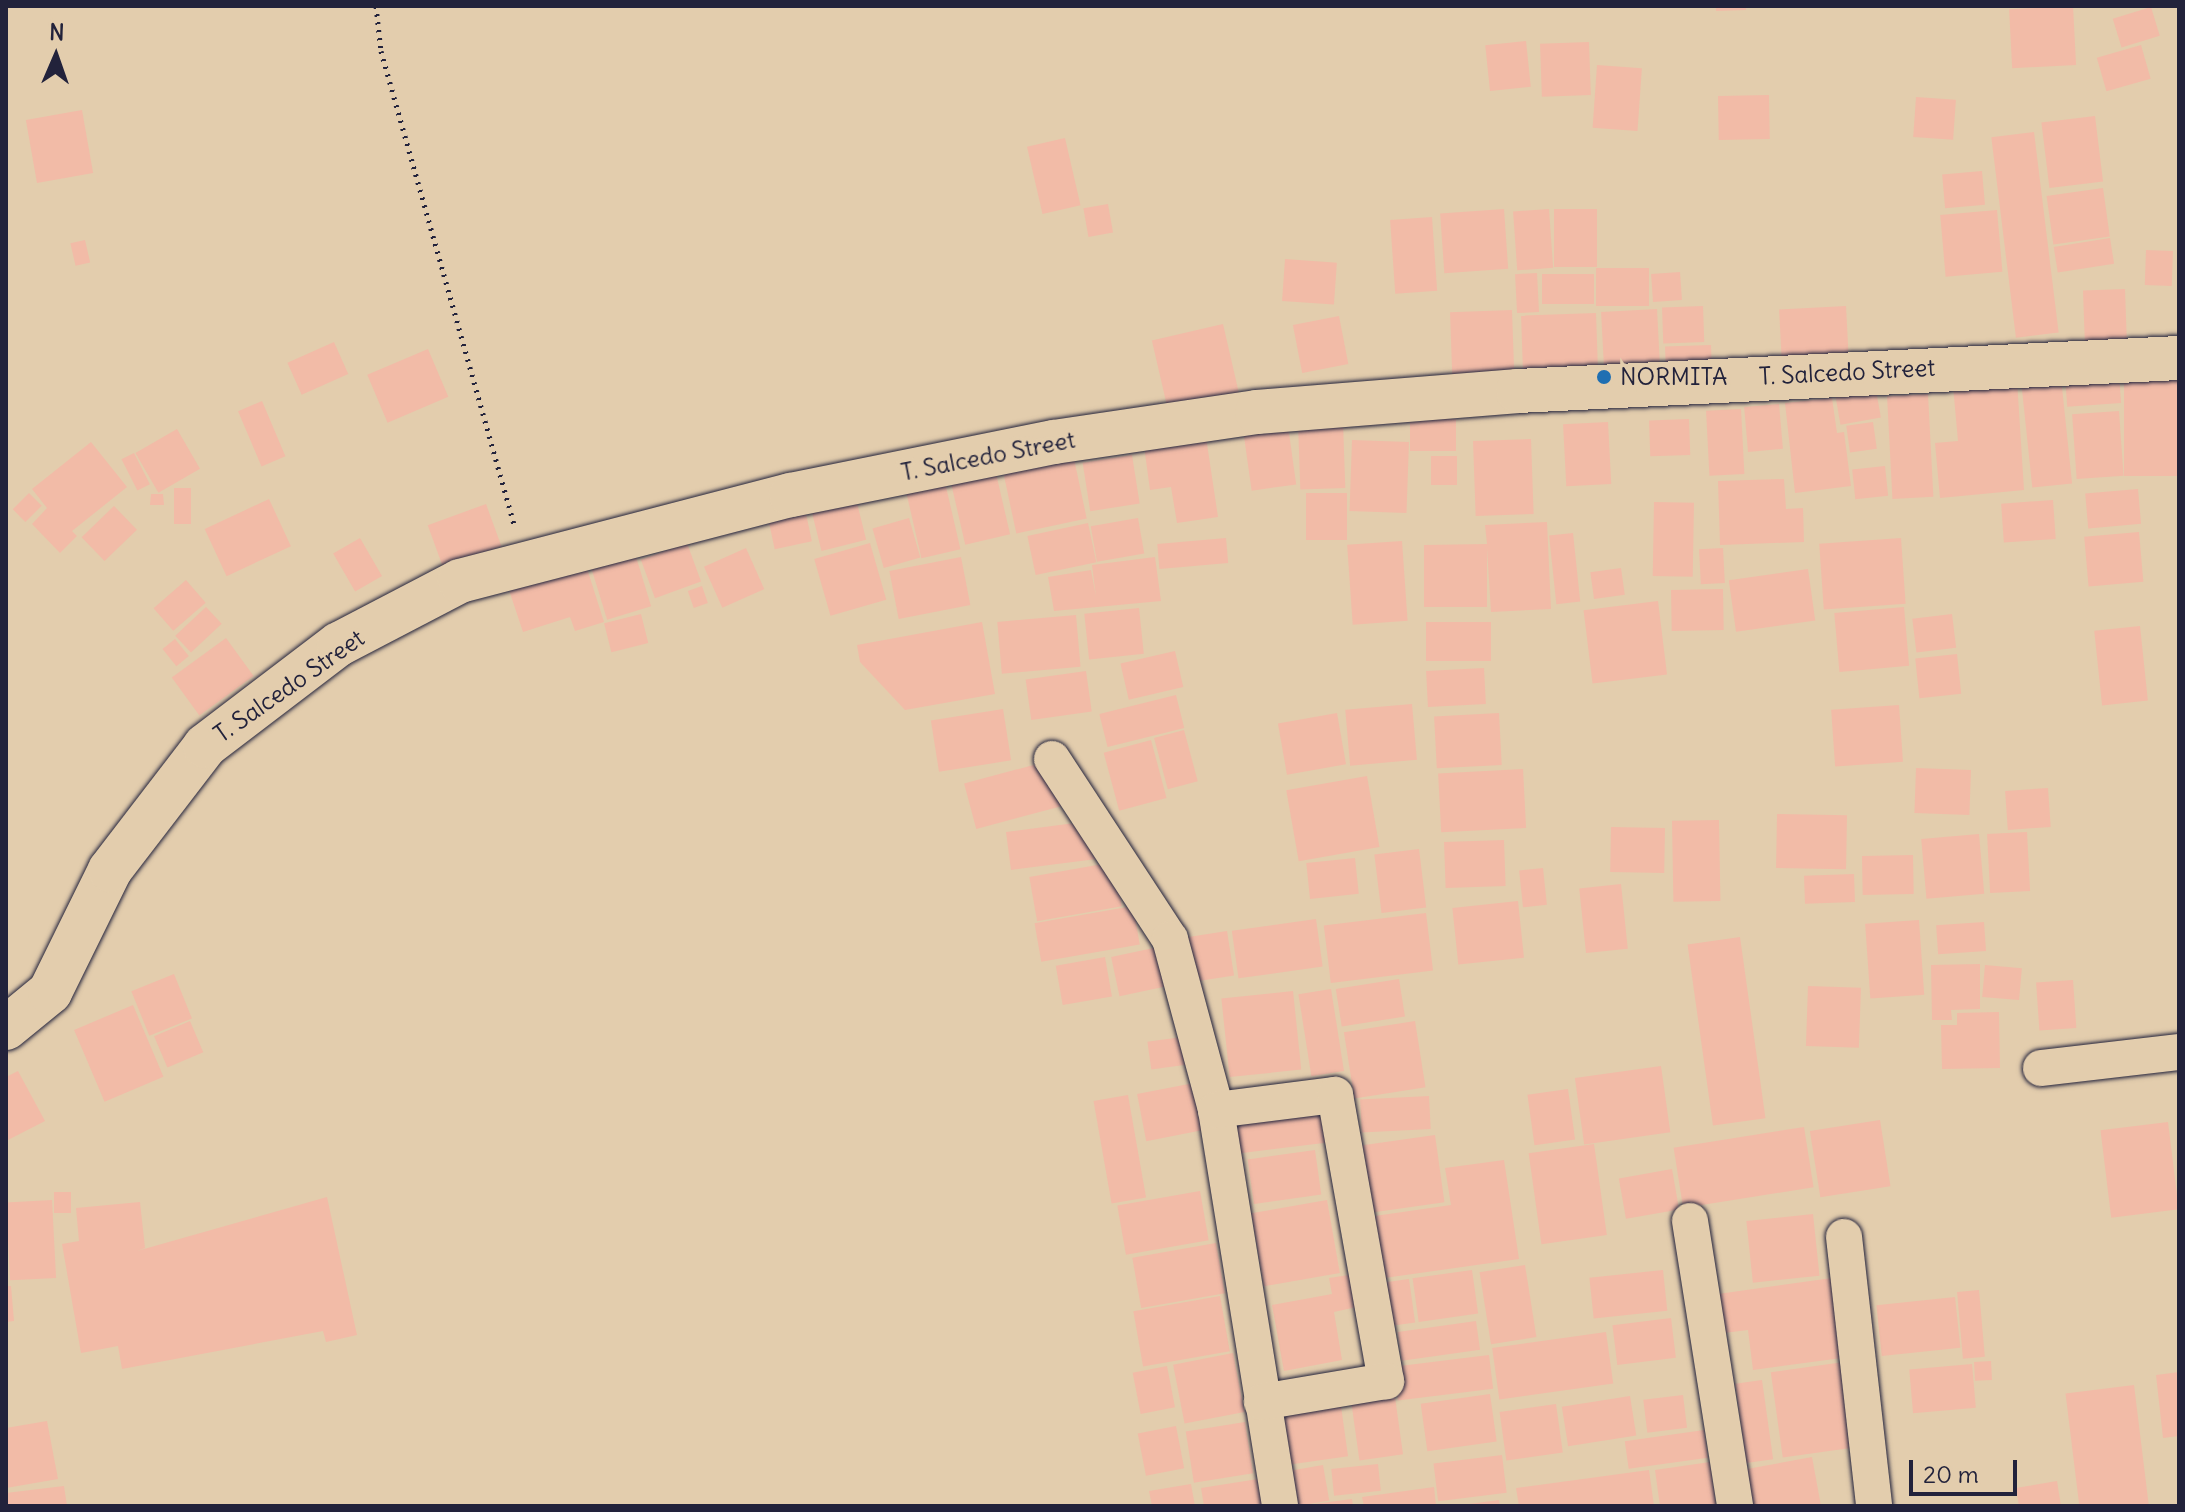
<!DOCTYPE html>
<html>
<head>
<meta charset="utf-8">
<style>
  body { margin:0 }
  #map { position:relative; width:2185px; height:1512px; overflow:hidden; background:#e3cdad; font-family:Delius,sans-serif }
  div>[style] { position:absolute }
  .building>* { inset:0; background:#f2bba7; transform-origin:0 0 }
  .path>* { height:5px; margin-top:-2.5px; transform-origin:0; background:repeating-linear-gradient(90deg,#22223b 0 2px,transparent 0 8px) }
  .roads { filter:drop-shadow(0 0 2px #22223b) drop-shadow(0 0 2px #22223b) }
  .street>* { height:36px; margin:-18px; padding:0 18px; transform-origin:18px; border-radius:18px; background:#e3cdad }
  .secondary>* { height:44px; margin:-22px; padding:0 22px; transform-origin:22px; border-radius:22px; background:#e3cdad }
  .dots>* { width:22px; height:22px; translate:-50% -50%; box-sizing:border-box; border:4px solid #e3cdad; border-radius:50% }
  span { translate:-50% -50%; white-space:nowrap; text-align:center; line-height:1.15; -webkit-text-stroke:8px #e3cdad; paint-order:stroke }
  .street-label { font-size:24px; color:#22223b }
  .poi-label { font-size:24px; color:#22223b }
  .left { translate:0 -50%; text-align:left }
  .frame { position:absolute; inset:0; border:8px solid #22223b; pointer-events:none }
  .north { position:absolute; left:16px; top:16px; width:80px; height:80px; -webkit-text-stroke:6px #e3cdad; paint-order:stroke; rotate:2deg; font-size:22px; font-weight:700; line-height:32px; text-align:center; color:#22223b }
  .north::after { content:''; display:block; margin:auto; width:28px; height:36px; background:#22223b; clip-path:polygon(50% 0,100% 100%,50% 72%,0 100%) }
  .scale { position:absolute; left:1909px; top:1460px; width:108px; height:36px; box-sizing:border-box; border:4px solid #22223b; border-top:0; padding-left:10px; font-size:24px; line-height:28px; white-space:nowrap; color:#22223b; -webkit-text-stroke:6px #e3cdad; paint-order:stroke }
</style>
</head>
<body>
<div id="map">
  <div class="building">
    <i style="clip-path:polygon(1716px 6px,1746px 6px,1746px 10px,1716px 11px)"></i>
    <i style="left:2073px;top:6px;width:59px;height:64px;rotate:87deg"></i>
    <i style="left:2151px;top:7px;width:30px;height:40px;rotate:73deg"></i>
    <i style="left:1526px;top:41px;width:46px;height:41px;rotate:84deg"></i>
    <i style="left:1589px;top:42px;width:53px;height:49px;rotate:88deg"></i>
    <i style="left:2141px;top:45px;width:35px;height:46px;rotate:74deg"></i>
    <i style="left:1597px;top:65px;width:45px;height:63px;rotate:4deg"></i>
    <i style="left:1769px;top:95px;width:44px;height:51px;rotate:89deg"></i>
    <i style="left:1916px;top:97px;width:40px;height:40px;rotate:4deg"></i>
    <i style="left:82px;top:110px;width:64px;height:57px;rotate:80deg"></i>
    <i style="left:2095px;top:116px;width:66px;height:54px;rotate:83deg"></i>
    <i style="left:2034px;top:132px;width:202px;height:43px;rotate:83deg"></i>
    <i style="left:1065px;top:138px;width:69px;height:39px;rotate:77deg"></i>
    <i style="left:1982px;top:171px;width:34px;height:40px;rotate:85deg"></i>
    <i style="left:2103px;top:188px;width:49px;height:57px;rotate:82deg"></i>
    <i style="left:1108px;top:204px;width:29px;height:25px;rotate:80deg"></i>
    <i style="left:1504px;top:209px;width:60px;height:64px;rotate:86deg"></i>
    <i style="left:1549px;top:209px;width:59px;height:36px;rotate:86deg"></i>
    <i style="left:1554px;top:209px;width:43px;height:58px"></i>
    <i style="left:1997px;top:210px;width:62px;height:57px;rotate:85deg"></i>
    <i style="left:1432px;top:217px;width:74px;height:42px;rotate:86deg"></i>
    <i style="left:2110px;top:238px;width:26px;height:57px;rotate:81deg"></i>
    <i style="left:85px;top:240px;width:23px;height:15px;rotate:77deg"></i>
    <i style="left:2146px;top:250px;width:27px;height:35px;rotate:2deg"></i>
    <i style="left:1285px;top:259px;width:52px;height:42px;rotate:4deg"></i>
    <i style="left:1649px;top:268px;width:38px;height:53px;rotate:90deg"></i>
    <i style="left:1680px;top:272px;width:28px;height:29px;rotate:86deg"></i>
    <i style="left:1537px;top:273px;width:39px;height:22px;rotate:87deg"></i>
    <i style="left:1542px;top:274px;width:52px;height:30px"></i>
    <i style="left:2125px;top:289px;width:52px;height:42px;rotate:88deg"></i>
    <i style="left:1703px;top:306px;width:36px;height:41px;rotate:88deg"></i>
    <i style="left:1846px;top:306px;width:50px;height:67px;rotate:87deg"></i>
    <i style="left:1657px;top:309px;width:61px;height:56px;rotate:87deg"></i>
    <i style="left:1512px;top:310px;width:74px;height:62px;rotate:88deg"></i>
    <i style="left:1596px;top:313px;width:66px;height:75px;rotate:88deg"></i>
    <i style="left:1339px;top:316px;width:49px;height:47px;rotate:79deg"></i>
    <i style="left:1223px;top:324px;width:73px;height:73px;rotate:77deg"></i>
    <i style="left:334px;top:342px;width:35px;height:51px;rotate:66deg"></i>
    <i style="left:1711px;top:345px;width:29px;height:46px;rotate:88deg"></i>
    <i style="left:428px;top:349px;width:52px;height:66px;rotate:67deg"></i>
    <i style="left:2179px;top:370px;width:106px;height:55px;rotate:90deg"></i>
    <i style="left:2119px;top:373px;width:30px;height:54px;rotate:86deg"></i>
    <i style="left:2061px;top:378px;width:106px;height:40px;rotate:84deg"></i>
    <i style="clip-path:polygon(2017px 380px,2024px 490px,1940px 498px,1935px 443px,1958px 441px,1953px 386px)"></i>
    <i style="left:1876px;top:390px;width:28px;height:41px;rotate:80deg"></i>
    <i style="left:1928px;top:394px;width:103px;height:41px;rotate:87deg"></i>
    <i style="clip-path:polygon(1832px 398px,1837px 433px,1844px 432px,1851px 486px,1795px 493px,1785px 403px)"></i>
    <i style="left:262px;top:401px;width:60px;height:26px;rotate:67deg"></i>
    <i style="left:1779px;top:404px;width:45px;height:35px;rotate:85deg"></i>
    <i style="left:1741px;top:409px;width:65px;height:35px;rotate:87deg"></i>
    <i style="left:2119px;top:411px;width:65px;height:47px;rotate:86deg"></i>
    <i style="left:1456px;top:419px;width:32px;height:46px;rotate:90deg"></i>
    <i style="left:1689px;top:419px;width:36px;height:40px;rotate:88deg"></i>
    <i style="left:1343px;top:422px;width:66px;height:45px;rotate:88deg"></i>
    <i style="left:1608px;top:422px;width:62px;height:45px;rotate:87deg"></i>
    <i style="left:1873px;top:422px;width:27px;height:27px;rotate:82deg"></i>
    <i style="left:1288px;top:426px;width:59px;height:45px;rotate:82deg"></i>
    <i style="left:177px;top:429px;width:46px;height:48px;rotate:60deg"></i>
    <i style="clip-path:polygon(1206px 437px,1218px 517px,1177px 523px,1171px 487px,1150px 490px,1144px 446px)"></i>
    <i style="left:1531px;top:439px;width:75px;height:58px;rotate:88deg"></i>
    <i style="left:1352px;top:440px;width:57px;height:71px;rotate:2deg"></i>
    <i style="clip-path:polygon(91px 442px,127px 487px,72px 531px,77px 536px,60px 553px,32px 524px,47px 508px,32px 489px)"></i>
    <i style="left:134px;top:453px;width:35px;height:14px;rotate:63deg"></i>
    <i style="left:1073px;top:454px;width:66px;height:72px;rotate:78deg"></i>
    <i style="left:1132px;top:455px;width:49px;height:50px;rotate:81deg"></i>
    <i style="left:1431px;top:456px;width:26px;height:29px"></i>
    <i style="left:1885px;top:466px;width:30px;height:33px;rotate:84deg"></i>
    <i style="left:995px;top:469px;width:67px;height:46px;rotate:77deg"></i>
    <i style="left:944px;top:478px;width:73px;height:40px;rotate:77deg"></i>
    <i style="clip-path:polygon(1784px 479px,1786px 509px,1803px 508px,1804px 542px,1720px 545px,1718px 481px)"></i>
    <i style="left:174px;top:488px;width:17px;height:36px"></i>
    <i style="left:2138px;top:489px;width:35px;height:53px;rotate:85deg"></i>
    <i style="left:29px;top:493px;width:18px;height:23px;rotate:45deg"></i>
    <i style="left:1306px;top:493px;width:41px;height:47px"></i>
    <i style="clip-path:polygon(151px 494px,163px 494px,164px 505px,150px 505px)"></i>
    <i style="left:269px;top:499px;width:52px;height:71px;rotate:65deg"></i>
    <i style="left:856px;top:499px;width:42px;height:46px;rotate:76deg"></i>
    <i style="left:2053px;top:500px;width:39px;height:52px;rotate:86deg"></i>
    <i style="left:1654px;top:502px;width:40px;height:74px;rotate:1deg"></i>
    <i style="left:486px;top:504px;width:45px;height:62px;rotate:70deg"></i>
    <i style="left:114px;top:506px;width:33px;height:45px;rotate:46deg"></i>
    <i style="left:805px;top:509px;width:33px;height:38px;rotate:78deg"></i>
    <i style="left:909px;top:518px;width:41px;height:38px;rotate:74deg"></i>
    <i style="left:1138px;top:518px;width:36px;height:48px;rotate:80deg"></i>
    <i style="clip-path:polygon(1547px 522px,1551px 609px,1491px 612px,1487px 548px,1487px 607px,1424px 607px,1424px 545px,1487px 544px,1485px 525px)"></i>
    <i style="left:1088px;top:523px;width:40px;height:62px;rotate:78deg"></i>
    <i style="left:2139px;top:532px;width:50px;height:55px;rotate:85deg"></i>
    <i style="left:1573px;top:533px;width:69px;height:24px;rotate:84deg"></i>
    <i style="left:360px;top:538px;width:44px;height:31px;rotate:60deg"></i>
    <i style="left:1226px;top:538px;width:25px;height:69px;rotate:85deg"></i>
    <i style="left:1901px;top:538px;width:66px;height:82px;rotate:86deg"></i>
    <i style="left:1402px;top:541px;width:80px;height:55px;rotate:86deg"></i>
    <i style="left:687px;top:543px;width:41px;height:49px;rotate:70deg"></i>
    <i style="left:870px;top:543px;width:59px;height:58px;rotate:74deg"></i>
    <i style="left:633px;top:547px;width:62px;height:46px;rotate:73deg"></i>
    <i style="left:746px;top:548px;width:45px;height:46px;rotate:66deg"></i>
    <i style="left:1723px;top:548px;width:35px;height:24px;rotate:87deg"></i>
    <i style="left:961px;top:557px;width:49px;height:73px;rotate:79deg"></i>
    <i style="clip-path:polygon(1155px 557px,1161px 601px,1054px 611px,1048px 577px,1091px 570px,1096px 597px,1092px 565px)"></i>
    <i style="clip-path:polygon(584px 559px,604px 622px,575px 631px,570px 617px,523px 632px,507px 584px)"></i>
    <i style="left:1621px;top:568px;width:27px;height:31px;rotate:82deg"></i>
    <i style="left:1808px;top:569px;width:52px;height:80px;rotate:82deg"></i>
    <i style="left:186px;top:580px;width:30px;height:43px;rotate:49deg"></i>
    <i style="left:702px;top:586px;width:18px;height:15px;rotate:71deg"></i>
    <i style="left:1723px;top:589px;width:41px;height:52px;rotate:89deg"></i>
    <i style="left:1658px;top:601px;width:74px;height:75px;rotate:83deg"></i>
    <i style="left:206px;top:607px;width:23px;height:42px;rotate:47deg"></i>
    <i style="left:1904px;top:607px;width:59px;height:70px;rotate:85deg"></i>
    <i style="left:1139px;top:608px;width:46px;height:55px;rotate:84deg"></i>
    <i style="left:641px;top:614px;width:30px;height:38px;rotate:76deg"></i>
    <i style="left:1952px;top:614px;width:34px;height:40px;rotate:83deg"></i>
    <i style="left:1076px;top:615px;width:52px;height:79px;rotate:85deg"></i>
    <i style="clip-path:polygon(982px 622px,995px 694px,905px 710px,860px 662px,857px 645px)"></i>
    <i style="left:1491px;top:622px;width:39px;height:65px;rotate:90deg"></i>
    <i style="left:2140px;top:626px;width:75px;height:46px;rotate:84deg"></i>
    <i style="left:226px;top:638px;width:47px;height:67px;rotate:54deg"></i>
    <i style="left:175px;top:639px;width:22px;height:16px;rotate:51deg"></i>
    <i style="left:1175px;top:651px;width:37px;height:56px;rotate:77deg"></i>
    <i style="left:1957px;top:654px;width:40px;height:42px;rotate:84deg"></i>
    <i style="left:1484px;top:668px;width:36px;height:58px;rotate:87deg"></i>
    <i style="left:1086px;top:671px;width:41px;height:61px;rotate:82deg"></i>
    <i style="left:1176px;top:695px;width:34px;height:79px;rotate:76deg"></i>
    <i style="left:1412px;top:704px;width:56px;height:67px;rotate:85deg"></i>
    <i style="left:1899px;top:705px;width:57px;height:68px;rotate:86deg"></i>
    <i style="left:1003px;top:709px;width:52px;height:73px;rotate:81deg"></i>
    <i style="left:1337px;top:713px;width:52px;height:60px;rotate:80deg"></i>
    <i style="left:1499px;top:713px;width:52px;height:65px;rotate:87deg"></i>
    <i style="left:1184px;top:730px;width:53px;height:31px;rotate:75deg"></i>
    <i style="left:1151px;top:740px;width:60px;height:49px;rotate:75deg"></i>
    <i style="left:1052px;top:760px;width:47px;height:91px;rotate:75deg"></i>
    <i style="left:1916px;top:768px;width:55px;height:45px;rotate:2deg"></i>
    <i style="left:1523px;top:769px;width:59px;height:85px;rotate:87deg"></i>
    <i style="left:1367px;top:776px;width:72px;height:82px;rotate:80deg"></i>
    <i style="left:2048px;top:788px;width:39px;height:43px;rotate:86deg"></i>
    <i style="left:1777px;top:814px;width:70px;height:54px;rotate:1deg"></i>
    <i style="left:1719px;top:820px;width:81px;height:47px;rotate:89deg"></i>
    <i style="clip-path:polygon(1090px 821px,1112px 857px,1011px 870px,1006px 832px)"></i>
    <i style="left:1611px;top:827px;width:54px;height:45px;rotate:1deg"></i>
    <i style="left:2027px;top:832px;width:59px;height:40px;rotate:87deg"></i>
    <i style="left:1979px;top:834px;width:60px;height:58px;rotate:85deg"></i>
    <i style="left:1504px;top:840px;width:46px;height:60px;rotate:88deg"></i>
    <i style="left:1419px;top:849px;width:59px;height:45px;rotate:83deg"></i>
    <i style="left:1913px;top:855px;width:39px;height:51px;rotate:89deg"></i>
    <i style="left:1355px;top:858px;width:36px;height:49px;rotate:84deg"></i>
    <i style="left:1114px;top:862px;width:45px;height:86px;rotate:80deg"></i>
    <i style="left:1543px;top:868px;width:37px;height:24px;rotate:84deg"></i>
    <i style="left:1854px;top:874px;width:28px;height:50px;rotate:88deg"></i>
    <i style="left:1621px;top:884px;width:65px;height:42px;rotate:84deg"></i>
    <i style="left:1518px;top:901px;width:57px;height:66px;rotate:84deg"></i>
    <i style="left:1133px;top:906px;width:39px;height:100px;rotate:80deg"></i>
    <i style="left:1426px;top:913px;width:58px;height:103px;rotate:83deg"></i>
    <i style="left:1316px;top:919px;width:48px;height:85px;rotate:82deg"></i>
    <i style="left:1919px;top:920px;width:75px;height:54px;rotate:86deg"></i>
    <i style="left:1984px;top:922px;width:29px;height:48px;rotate:86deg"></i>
    <i style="left:1227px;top:931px;width:45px;height:42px;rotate:81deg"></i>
    <i style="left:1740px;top:937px;width:183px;height:53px;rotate:82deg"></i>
    <i style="left:1163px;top:946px;width:40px;height:53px;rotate:78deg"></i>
    <i style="left:1105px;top:957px;width:40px;height:50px;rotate:80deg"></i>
    <i style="clip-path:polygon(1980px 964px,1980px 1009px,1951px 1010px,1952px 1020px,1932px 1020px,1931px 965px)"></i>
    <i style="left:1985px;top:965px;width:37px;height:32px;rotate:5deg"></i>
    <i style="left:174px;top:974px;width:48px;height:46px;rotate:68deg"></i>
    <i style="left:1399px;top:979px;width:38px;height:64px;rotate:81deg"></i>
    <i style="left:2073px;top:980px;width:48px;height:37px;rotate:86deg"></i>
    <i style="left:1808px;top:986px;width:53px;height:60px;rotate:2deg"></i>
    <i style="left:1331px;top:989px;width:83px;height:33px;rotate:81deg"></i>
    <i style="left:1293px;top:991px;width:79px;height:72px;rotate:84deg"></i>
    <i style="left:133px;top:1005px;width:78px;height:64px;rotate:67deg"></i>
    <i style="clip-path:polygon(1999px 1012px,2000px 1068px,1942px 1069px,1941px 1025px,1957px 1025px,1957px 1013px)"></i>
    <i style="left:190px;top:1021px;width:34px;height:39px;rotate:67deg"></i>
    <i style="left:1415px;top:1021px;width:67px;height:72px;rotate:81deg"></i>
    <i style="left:1189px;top:1036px;width:28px;height:42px;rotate:82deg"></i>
    <i style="left:1661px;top:1066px;width:67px;height:87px;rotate:82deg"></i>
    <i style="clip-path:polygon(18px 1071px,45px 1121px,6px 1141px,6px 1077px)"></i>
    <i style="left:1194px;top:1083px;width:48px;height:58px;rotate:79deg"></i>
    <i style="left:1568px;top:1089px;width:51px;height:41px;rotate:82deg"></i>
    <i style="left:1128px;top:1095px;width:104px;height:35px;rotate:80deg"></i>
    <i style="left:1429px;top:1096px;width:33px;height:69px;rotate:87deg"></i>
    <i style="left:1329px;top:1102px;width:40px;height:100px;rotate:83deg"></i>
    <i style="left:1880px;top:1120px;width:67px;height:71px;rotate:81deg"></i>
    <i style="left:2168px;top:1122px;width:88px;height:68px;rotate:83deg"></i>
    <i style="left:1804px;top:1127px;width:61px;height:132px;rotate:81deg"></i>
    <i style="left:1435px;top:1135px;width:68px;height:73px;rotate:82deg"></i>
    <i style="left:1594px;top:1144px;width:92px;height:66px;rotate:82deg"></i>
    <i style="left:1315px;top:1150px;width:45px;height:68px;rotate:82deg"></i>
    <i style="clip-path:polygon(1504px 1160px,1519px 1259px,1370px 1280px,1361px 1218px,1451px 1205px,1445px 1168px)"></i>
    <i style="left:1672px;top:1169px;width:41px;height:54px;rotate:80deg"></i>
    <i style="left:1200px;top:1191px;width:50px;height:84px;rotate:80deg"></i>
    <i style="left:54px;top:1192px;width:17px;height:21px"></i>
    <i style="clip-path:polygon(327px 1197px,357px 1335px,326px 1342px,323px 1331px,122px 1369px,118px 1346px,81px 1353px,62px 1244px,79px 1241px,76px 1208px,140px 1202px,145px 1248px,137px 1251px)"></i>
    <i style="left:52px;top:1200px;width:78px;height:46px;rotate:87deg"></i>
    <i style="left:1327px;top:1200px;width:74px;height:77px;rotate:80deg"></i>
    <i style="left:1813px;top:1214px;width:62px;height:67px;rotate:84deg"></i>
    <i style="left:1216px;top:1243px;width:51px;height:85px;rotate:80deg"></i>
    <i style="left:1525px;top:1265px;width:73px;height:46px;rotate:81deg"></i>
    <i style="left:1472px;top:1270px;width:44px;height:60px;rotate:82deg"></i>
    <i style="left:1663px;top:1270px;width:41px;height:74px;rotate:84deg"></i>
    <i style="clip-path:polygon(1355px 1274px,1361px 1306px,1334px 1312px,1342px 1360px,1284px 1371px,1272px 1305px,1332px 1294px,1329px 1278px)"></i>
    <i style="clip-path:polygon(1839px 1277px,1849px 1357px,1753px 1370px,1748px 1330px,1716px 1334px,1711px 1295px)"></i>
    <i style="left:1409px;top:1279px;width:44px;height:38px;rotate:82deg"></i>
    <i style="clip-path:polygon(6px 1286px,11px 1286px,14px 1321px,6px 1322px)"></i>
    <i style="left:1979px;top:1290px;width:67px;height:22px;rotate:85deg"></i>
    <i style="left:1220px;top:1296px;width:56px;height:88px;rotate:80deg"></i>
    <i style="left:1955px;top:1297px;width:51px;height:79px;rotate:84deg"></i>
    <i style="left:1671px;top:1318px;width:40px;height:59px;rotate:83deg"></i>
    <i style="left:1476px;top:1321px;width:29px;height:79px;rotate:82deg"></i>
    <i style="left:1606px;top:1332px;width:52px;height:115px;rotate:82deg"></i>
    <i style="left:1233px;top:1353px;width:60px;height:61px;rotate:79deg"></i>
    <i style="left:1489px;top:1355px;width:34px;height:96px;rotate:83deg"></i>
    <i style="left:1851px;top:1361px;width:86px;height:81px;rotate:82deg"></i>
    <i style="left:1991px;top:1361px;width:19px;height:17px;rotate:87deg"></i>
    <i style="left:1972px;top:1364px;width:44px;height:63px;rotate:85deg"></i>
    <i style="left:1167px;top:1366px;width:42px;height:35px;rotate:79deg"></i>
    <i style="clip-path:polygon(2179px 1372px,2179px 1436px,2163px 1438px,2156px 1375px)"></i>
    <i style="left:1762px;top:1380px;width:80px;height:27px;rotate:82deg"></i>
    <i style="left:1393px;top:1383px;width:72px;height:44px;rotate:82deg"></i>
    <i style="left:2134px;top:1385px;width:122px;height:69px;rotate:83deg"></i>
    <i style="left:1339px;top:1392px;width:65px;height:64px;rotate:82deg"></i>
    <i style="left:1490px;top:1394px;width:48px;height:70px;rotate:82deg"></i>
    <i style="left:1683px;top:1395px;width:33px;height:40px;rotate:83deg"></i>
    <i style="left:1630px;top:1396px;width:40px;height:69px;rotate:81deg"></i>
    <i style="left:1556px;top:1404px;width:49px;height:57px;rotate:82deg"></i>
    <i style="clip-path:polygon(47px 1421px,58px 1479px,6px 1488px,6px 1428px)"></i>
    <i style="left:1245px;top:1422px;width:52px;height:60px;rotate:81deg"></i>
    <i style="left:1176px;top:1426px;width:43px;height:39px;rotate:79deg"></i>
    <i style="left:1704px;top:1430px;width:28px;height:80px;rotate:82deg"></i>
    <i style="left:1502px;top:1455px;width:38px;height:69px;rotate:83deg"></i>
    <i style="clip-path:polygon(1812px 1457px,1821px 1506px,1742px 1506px,1736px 1471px)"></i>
    <i style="clip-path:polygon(1710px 1462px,1716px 1506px,1660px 1506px,1655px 1470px)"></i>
    <i style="left:1378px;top:1464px;width:27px;height:47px;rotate:84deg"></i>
    <i style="left:1323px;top:1465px;width:36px;height:36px;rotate:80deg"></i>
    <i style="clip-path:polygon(1649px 1470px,1654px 1506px,1519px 1506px,1516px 1488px)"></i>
    <i style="clip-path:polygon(1258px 1479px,1262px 1506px,1204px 1506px,1201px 1488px)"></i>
    <i style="clip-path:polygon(2057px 1481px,2061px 1506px,2019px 1506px,2016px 1488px)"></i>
    <i style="clip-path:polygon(1191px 1484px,1195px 1506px,1152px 1506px,1149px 1491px)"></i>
    <i style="clip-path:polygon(64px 1486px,67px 1506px,7px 1506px,6px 1493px)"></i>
    <i style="clip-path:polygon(1434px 1487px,1436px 1506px,1364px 1506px,1362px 1497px)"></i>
    <i style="clip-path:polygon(1352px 1499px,1353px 1506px,1314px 1506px,1314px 1504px)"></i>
    <i style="clip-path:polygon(1499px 1500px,1500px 1506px,1469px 1506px,1469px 1504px)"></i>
  </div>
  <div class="path">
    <i style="left:376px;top:6px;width:45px;rotate:83.7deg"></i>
    <i style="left:381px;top:51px;width:495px;rotate:74.3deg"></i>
  </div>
  <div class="roads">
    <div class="street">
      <i style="left:1052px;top:759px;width:215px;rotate:56.8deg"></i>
      <i style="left:1170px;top:939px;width:177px;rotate:74.9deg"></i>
      <i style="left:1216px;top:1110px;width:401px;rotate:80.8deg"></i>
      <i style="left:2041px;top:1068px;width:139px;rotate:-6.6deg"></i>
      <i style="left:1216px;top:1110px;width:120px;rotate:-7.2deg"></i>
      <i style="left:1335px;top:1095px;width:291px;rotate:79.9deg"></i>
      <i style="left:1386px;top:1381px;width:126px;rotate:170.4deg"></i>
      <i style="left:1690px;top:1221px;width:289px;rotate:81deg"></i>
      <i style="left:1844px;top:1237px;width:271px;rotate:83.6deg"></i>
    </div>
    <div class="secondary">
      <i style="left:6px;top:1028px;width:57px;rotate:-39.3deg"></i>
      <i style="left:50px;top:992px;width:136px;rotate:-63.8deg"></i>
      <i style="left:110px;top:870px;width:156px;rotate:-52.5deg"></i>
      <i style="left:205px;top:746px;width:168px;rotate:-37.3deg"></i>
      <i style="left:339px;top:644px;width:136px;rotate:-27.5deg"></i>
      <i style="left:460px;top:581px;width:342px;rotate:-14.6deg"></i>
      <i style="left:791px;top:495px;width:268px;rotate:-11.4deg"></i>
      <i style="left:1054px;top:442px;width:205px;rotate:-8.4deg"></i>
      <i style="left:1257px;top:412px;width:262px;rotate:-4.6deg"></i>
      <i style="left:1518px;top:391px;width:662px;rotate:-2.86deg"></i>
    </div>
  </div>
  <div class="dots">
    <i style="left:1604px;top:377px;background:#1f6fb2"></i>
  </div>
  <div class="street-label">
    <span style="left:1847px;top:372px;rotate:-3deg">T. Salcedo Street</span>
    <span style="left:988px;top:456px;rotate:-11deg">T. Salcedo Street</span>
    <span style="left:289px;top:686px;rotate:-35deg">T. Salcedo Street</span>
  </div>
  <div class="poi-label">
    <span class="left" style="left:1620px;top:377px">NORMITA</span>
  </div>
  <div class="frame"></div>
  <div class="north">N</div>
  <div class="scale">20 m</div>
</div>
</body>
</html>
